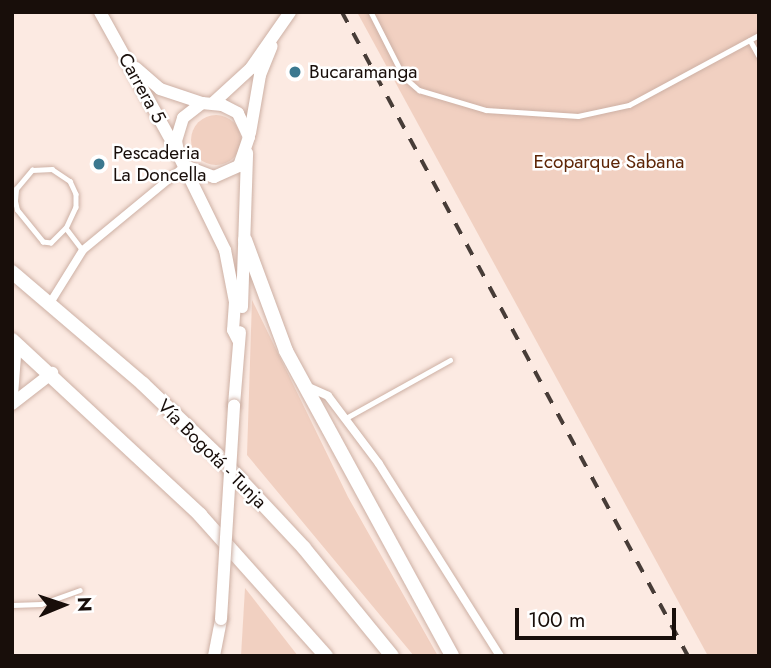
<!DOCTYPE html>
<html>
<head>
<meta charset="utf-8">
<style>
  body { margin:0 }
  #map { position:relative; width:771px; height:668px; overflow:hidden; background:#fceae2; font-family:Jost,sans-serif }
  div>[style] { position:absolute }
  .green>* { inset:0; background:#f1d0c1 }
  .round { border-radius:50% }
  .roads { filter:drop-shadow(0 0 2px #cdb0a4) drop-shadow(0 0 2px #cdb0a4) }
  .service>* { height:4.5px; margin:-2.25px; padding:0 2.25px; transform-origin:2.25px; border-radius:2.25px; background:#fff }
  .minor>* { height:8px; margin:-4px; padding:0 4px; transform-origin:4px; border-radius:4px; background:#fff }
  .secondary>* { height:12px; margin:-6px; padding:0 6px; transform-origin:6px; border-radius:6px; background:#fff }
  .primary>* { height:12px; margin:-6px; padding:0 6px; transform-origin:6px; border-radius:6px; background:#fff }
  .trunk>* { height:14px; margin:-7px; padding:0 7px; transform-origin:7px; border-radius:7px; background:#fff }
  .rail>* { height:3.5px; margin-top:-1.75px; transform-origin:0; background:repeating-linear-gradient(90deg,#473c37 0 12px,transparent 0 24px) }
  .bridges { filter:drop-shadow(0 0 2px #cdb0a4) drop-shadow(0 0 2px #cdb0a4) }
  .primary-bridge>* { height:12px; margin:-6px; padding:0 6px; transform-origin:6px; border-radius:6px; background:#fff }
  .dots>* { width:19px; height:19px; translate:-50% -50%; box-sizing:border-box; border:4px solid #fff; border-radius:50% }
  span { translate:-50% -50%; white-space:nowrap; text-align:center; line-height:1.15; -webkit-text-stroke:5px #fff; paint-order:stroke }
  .poi-label { font-size:19px; color:#180e0a }
  .left { translate:0 -50%; text-align:left }
  .street-label { font-size:19px; color:#180e0a }
  .park-label { font-size:19px; color:#5e2607 }
  .frame { position:absolute; inset:0; border:14px solid #180e0a; pointer-events:none }
  .north { position:absolute; left:28px; top:570px; width:70px; height:70px; -webkit-text-stroke:5px #fff; paint-order:stroke; rotate:88deg; font-size:19px; font-weight:700; line-height:28px; text-align:center; color:#180e0a }
  .north::after { content:''; display:block; margin:auto; width:24px; height:32px; background:#180e0a; clip-path:polygon(50% 0,100% 100%,50% 72%,0 100%) }
  .scale { position:absolute; left:515px; top:608px; width:161px; height:32px; box-sizing:border-box; border:4px solid #180e0a; border-top:0; padding-left:9px; font-size:21px; line-height:24px; white-space:nowrap; color:#180e0a; -webkit-text-stroke:5px #fff; paint-order:stroke }
</style>
</head>
<body>
<div id="map">
  <div class="green">
    <i style="clip-path:polygon(357px 12px,759px 12px,759px 656px,708px 656px)"></i>
    <i class="round" style="left:191px;top:115px;width:50px;height:50px"></i>
    <i style="clip-path:polygon(252px 300px,348px 497px,438px 656px,414px 656px,247px 455px)"></i>
    <i style="clip-path:polygon(245px 588px,298px 656px,241px 656px)"></i>
  </div>
  <div class="roads">
    <div class="service">
      <i style="left:371px;top:12px;width:73px;rotate:63.1deg"></i>
      <i style="left:404px;top:77px;width:20px;rotate:41deg"></i>
      <i style="left:419px;top:90px;width:70px;rotate:16.6deg"></i>
      <i style="left:486px;top:110px;width:92px;rotate:3.7deg"></i>
      <i style="left:578px;top:116px;width:52px;rotate:-12.2deg"></i>
      <i style="left:629px;top:105px;width:148px;rotate:-28.3deg"></i>
      <i style="left:750px;top:40px;width:18px;rotate:61deg"></i>
      <i style="left:52px;top:169px;width:22px;rotate:34deg"></i>
      <i style="left:70px;top:181px;width:14px;rotate:65deg"></i>
      <i style="left:76px;top:194px;width:13px;rotate:90deg"></i>
      <i style="left:76px;top:207px;width:23px;rotate:115deg"></i>
      <i style="left:66px;top:228px;width:21px;rotate:135deg"></i>
      <i style="left:51px;top:243px;width:8px;rotate:-173deg"></i>
      <i style="left:43px;top:242px;width:41px;rotate:-129.1deg"></i>
      <i style="left:17px;top:210px;width:9px;rotate:-103deg"></i>
      <i style="left:15px;top:201px;width:12px;rotate:-85deg"></i>
      <i style="left:16px;top:189px;width:25px;rotate:-50deg"></i>
      <i style="left:32px;top:170px;width:20px;rotate:-3deg"></i>
      <i style="left:66px;top:228px;width:26px;rotate:53deg"></i>
      <i style="left:346px;top:418px;width:119px;rotate:-29.1deg"></i>
      <i style="left:12px;top:605px;width:29px;rotate:-2deg"></i>
      <i style="left:41px;top:604px;width:41px;rotate:-19.7deg"></i>
    </div>
    <div class="minor">
      <i style="left:50px;top:303px;width:62px;rotate:-58.1deg"></i>
      <i style="left:83px;top:250px;width:134px;rotate:-39.5deg"></i>
      <i style="left:306px;top:386px;width:24px;rotate:24deg"></i>
      <i style="left:328px;top:396px;width:85px;rotate:53.1deg"></i>
      <i style="left:379px;top:464px;width:227px;rotate:57.8deg"></i>
    </div>
    <div class="secondary">
      <i style="left:12px;top:395px;width:52px;rotate:-85.6deg"></i>
      <i style="left:12px;top:404px;width:51px;rotate:-37.8deg"></i>
    </div>
    <div class="primary">
      <i style="left:100px;top:12px;width:157px;rotate:61deg"></i>
      <i style="left:136px;top:68px;width:32px;rotate:41deg"></i>
      <i style="left:160px;top:89px;width:44px;rotate:18.4deg"></i>
      <i style="left:213px;top:103px;width:52px;rotate:-42.6deg"></i>
      <i style="left:251px;top:68px;width:68px;rotate:-55.1deg"></i>
      <i style="left:250px;top:133px;width:59px;rotate:-80.2deg"></i>
      <i style="left:260px;top:75px;width:31px;rotate:-68deg"></i>
      <i style="left:188px;top:167px;width:28px;rotate:21deg"></i>
      <i style="left:214px;top:177px;width:27px;rotate:-24deg"></i>
      <i style="left:239px;top:166px;width:31px;rotate:-71deg"></i>
      <i style="left:249px;top:137px;width:26px;rotate:-115deg"></i>
      <i style="left:238px;top:113px;width:18px;rotate:-153deg"></i>
      <i style="left:222px;top:105px;width:20px;rotate:-174deg"></i>
      <i style="left:202px;top:103px;width:24px;rotate:142deg"></i>
      <i style="left:183px;top:118px;width:24px;rotate:107deg"></i>
      <i style="left:176px;top:141px;width:15px;rotate:79deg"></i>
      <i style="left:179px;top:156px;width:105px;rotate:63.9deg"></i>
      <i style="left:225px;top:250px;width:53px;rotate:79.1deg"></i>
      <i style="left:235px;top:302px;width:28px;rotate:94deg"></i>
      <i style="left:233px;top:330px;width:11px;rotate:63deg"></i>
      <i style="left:242px;top:307px;width:154px;rotate:-88.1deg"></i>
      <i style="left:234px;top:405px;width:73px;rotate:-85.3deg"></i>
      <i style="left:214px;top:656px;width:38px;rotate:-79deg"></i>
    </div>
    <div class="trunk">
      <i style="left:245px;top:240px;width:118px;rotate:69.7deg"></i>
      <i style="left:286px;top:351px;width:347px;rotate:61.4deg"></i>
      <i style="left:12px;top:272px;width:172px;rotate:40.5deg"></i>
      <i style="left:143px;top:384px;width:103px;rotate:43.8deg"></i>
      <i style="left:217px;top:455px;width:127px;rotate:46.9deg"></i>
      <i style="left:304px;top:548px;width:139px;rotate:50.8deg"></i>
      <i style="left:12px;top:340px;width:257px;rotate:42.9deg"></i>
      <i style="left:200px;top:515px;width:189px;rotate:48.2deg"></i>
    </div>
  </div>
  <div class="rail">
    <i style="left:342px;top:12px;width:731px;rotate:61.75deg"></i>
  </div>
  <div class="bridges">
    <div class="primary-bridge">
      <i style="left:221px;top:619px;width:214px;rotate:-86.5deg"></i>
    </div>
  </div>
  <div class="dots">
    <i style="left:295px;top:72px;background:#3b788f"></i>
    <i style="left:99px;top:164px;background:#3b788f"></i>
  </div>
  <div class="poi-label">
    <span class="left" style="left:309px;top:72px">Bucaramanga</span>
    <span class="left" style="left:113px;top:164px">Pescaderia<br>La Doncella</span>
  </div>
  <div class="street-label">
    <span style="left:142px;top:88px;rotate:61deg">Carrera 5</span>
    <span style="left:212px;top:454px;rotate:45deg">Vía Bogotá - Tunja</span>
  </div>
  <div class="park-label">
    <span style="left:609px;top:162px">Ecoparque Sabana</span>
  </div>
  <div class="frame"></div>
  <div class="north">N</div>
  <div class="scale">100 m</div>
</div>
</body>
</html>
